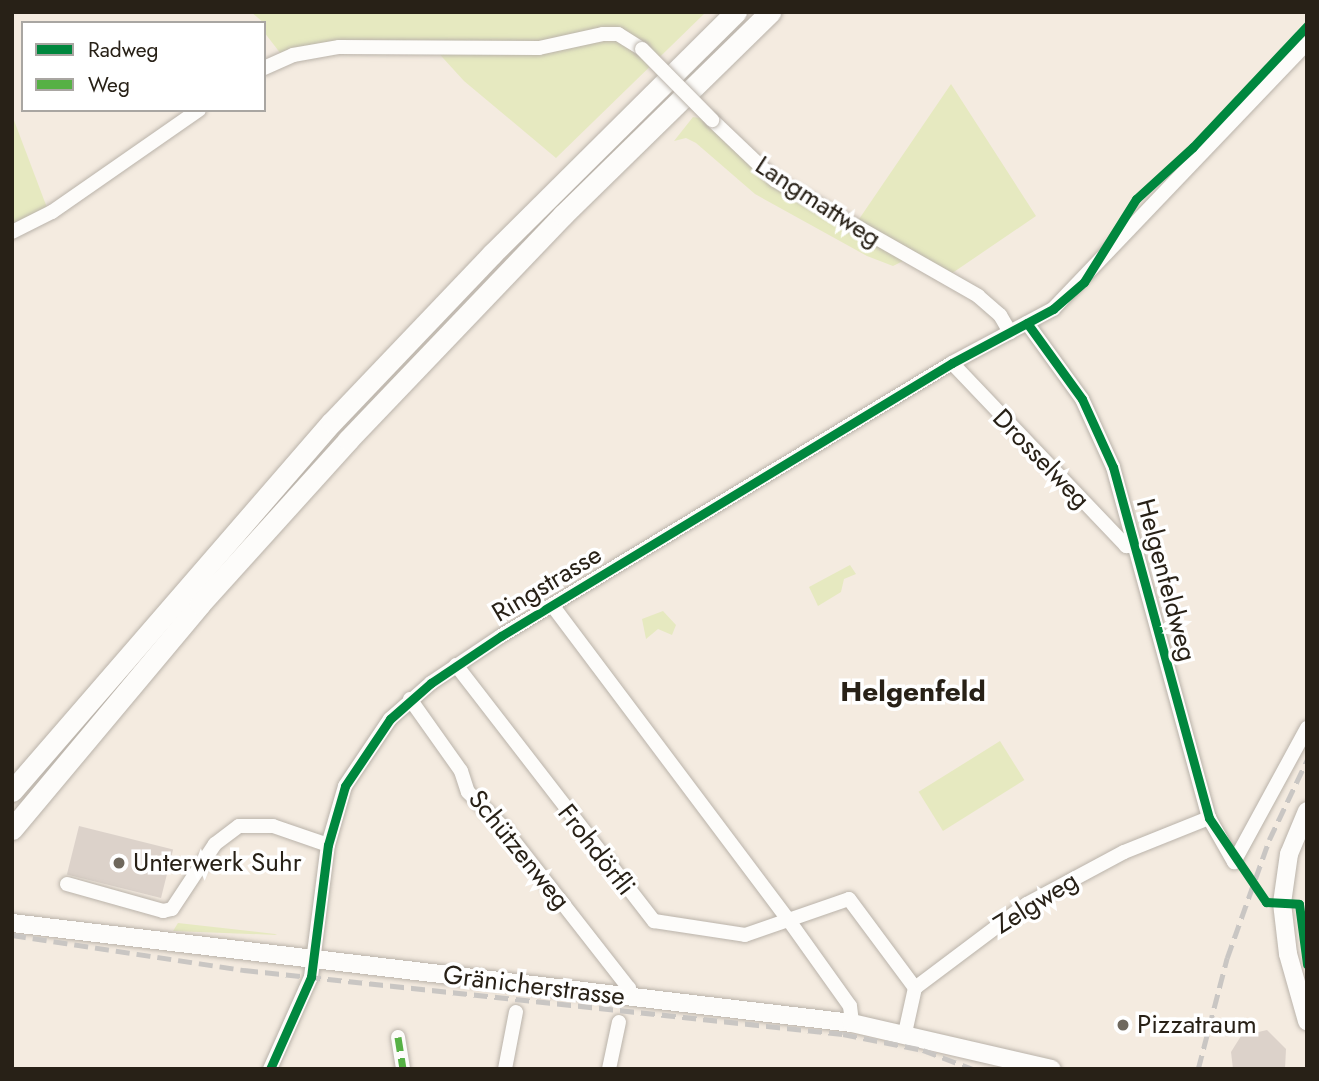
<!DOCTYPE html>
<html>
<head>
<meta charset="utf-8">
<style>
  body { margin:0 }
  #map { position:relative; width:1319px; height:1081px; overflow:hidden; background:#f4ebe0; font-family:Jost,sans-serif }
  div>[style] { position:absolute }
  .green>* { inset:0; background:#e6e9c0; transform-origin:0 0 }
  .building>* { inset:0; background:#dcd2ca; transform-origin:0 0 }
  .roads { filter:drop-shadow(0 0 2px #bab3aa) drop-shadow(0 0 2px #bab3aa) }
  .minor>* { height:14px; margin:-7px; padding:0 7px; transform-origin:7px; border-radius:7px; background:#fdfcfa }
  .major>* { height:18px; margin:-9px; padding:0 9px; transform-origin:9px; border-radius:9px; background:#fdfcfa }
  .highway>* { height:21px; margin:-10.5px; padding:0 10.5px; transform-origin:10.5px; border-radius:10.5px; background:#fdfcfa }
  .rail>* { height:4.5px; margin-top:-2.25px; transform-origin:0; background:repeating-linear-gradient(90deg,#c9c6c3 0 14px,transparent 0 21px) }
  .bridges { filter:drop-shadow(0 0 2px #bab3aa) drop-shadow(0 0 2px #bab3aa) }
  .minor-bridge>* { height:14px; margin:-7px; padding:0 7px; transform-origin:7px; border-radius:7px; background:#fdfcfa }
  .quiet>* { height:7px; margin-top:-3.5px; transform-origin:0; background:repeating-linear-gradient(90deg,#56b145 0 14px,transparent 0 21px) }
  .cycleway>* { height:9px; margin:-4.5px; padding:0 4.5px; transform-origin:4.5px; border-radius:4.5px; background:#00873e }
  .dots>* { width:19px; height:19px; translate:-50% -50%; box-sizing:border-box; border:4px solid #fff; border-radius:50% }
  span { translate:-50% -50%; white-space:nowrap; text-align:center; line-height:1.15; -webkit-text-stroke:7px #fff; paint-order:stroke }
  .street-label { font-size:26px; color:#282117 }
  .poi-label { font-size:26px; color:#282117 }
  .left { translate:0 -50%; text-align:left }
  .neighbourhood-label { font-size:28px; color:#282117; font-weight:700 }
  .frame { position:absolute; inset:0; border:14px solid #282117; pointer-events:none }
  .legend { position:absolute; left:21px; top:21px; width:245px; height:91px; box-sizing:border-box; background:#fff; border:2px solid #a9a6a2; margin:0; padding:9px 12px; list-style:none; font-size:21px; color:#282117 }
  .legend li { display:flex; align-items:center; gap:14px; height:35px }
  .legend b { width:35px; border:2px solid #a9a6a2 }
</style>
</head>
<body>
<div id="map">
  <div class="green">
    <i style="clip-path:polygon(251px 12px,706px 12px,556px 158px,464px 81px,433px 47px,284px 58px,264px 32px,264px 23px)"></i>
    <i style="clip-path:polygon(951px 84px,1036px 216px,945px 278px,909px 258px,893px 266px,867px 256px,755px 194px,696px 143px,686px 138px,674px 141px,693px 117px,712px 120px,745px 154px,853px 228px)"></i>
    <i style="clip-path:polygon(12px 115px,49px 213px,12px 232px)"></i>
    <i style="clip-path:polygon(850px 565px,856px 574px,844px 579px,841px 592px,818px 606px,809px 587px)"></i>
    <i style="clip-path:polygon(663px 611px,676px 625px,672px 635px,658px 629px,646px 639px,642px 619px)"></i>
    <i style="left:1000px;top:741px;width:46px;height:96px;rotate:58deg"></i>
    <i style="clip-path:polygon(178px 923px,275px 934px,277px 935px,173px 931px)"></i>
  </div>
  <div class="building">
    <i style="left:79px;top:826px;width:97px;height:50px;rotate:14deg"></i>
    <i style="clip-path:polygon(1267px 1030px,1286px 1049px,1285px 1069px,1233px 1069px,1231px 1052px,1241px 1036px)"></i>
  </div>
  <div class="roads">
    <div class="minor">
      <i style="left:264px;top:68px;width:32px;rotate:-24deg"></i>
      <i style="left:293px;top:55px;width:47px;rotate:-9.9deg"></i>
      <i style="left:339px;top:47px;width:200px;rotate:0.3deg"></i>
      <i style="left:539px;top:48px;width:66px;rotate:-12.3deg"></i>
      <i style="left:603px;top:34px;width:15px"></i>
      <i style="left:618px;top:34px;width:28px;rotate:32deg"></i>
      <i style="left:712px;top:120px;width:87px;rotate:43.6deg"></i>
      <i style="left:775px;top:180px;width:234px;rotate:29.7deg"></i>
      <i style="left:978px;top:296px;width:29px;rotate:41deg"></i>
      <i style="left:1000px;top:315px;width:20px;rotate:60deg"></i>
      <i style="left:12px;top:232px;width:45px;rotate:-26.6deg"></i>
      <i style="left:52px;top:212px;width:179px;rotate:-34.8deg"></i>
      <i style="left:1027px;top:323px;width:94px;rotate:54.1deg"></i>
      <i style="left:1082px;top:399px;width:75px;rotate:65.5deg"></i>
      <i style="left:1113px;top:467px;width:364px;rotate:74.7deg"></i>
      <i style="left:1209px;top:818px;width:51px;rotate:60.4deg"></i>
      <i style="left:1234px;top:862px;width:153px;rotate:-61.4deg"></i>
      <i style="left:952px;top:363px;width:253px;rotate:46.4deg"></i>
      <i style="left:1126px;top:546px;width:9px"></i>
      <i style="left:552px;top:605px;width:396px;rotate:53.1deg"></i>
      <i style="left:790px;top:922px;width:103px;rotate:54.5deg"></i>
      <i style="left:850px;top:1006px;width:17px;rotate:83deg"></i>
      <i style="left:456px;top:665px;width:324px;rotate:52.3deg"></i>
      <i style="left:654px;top:921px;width:92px;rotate:8.7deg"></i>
      <i style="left:745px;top:935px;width:110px;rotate:-19.1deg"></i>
      <i style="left:849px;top:899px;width:111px;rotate:53.4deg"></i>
      <i style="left:410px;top:699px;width:88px;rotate:54.7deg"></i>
      <i style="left:461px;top:771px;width:22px;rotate:72deg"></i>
      <i style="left:468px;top:792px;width:49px;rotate:45deg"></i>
      <i style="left:503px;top:827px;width:204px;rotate:52deg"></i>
      <i style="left:629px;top:988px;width:10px;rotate:84deg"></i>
      <i style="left:67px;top:884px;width:100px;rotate:15.7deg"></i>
      <i style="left:163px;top:911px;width:9px;rotate:-13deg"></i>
      <i style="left:172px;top:909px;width:78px;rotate:-56.5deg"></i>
      <i style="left:215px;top:844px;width:30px;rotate:-37deg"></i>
      <i style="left:239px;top:826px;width:34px"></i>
      <i style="left:273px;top:826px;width:58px;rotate:19.1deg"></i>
      <i style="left:905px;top:1033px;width:46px;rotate:-77.5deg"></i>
      <i style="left:915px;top:988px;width:140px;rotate:-36.9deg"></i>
      <i style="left:1027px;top:904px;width:110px;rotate:-28.2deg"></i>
      <i style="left:1124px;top:852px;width:92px;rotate:-21.8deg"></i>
      <i style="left:398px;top:1037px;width:32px;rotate:81deg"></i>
      <i style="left:270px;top:1069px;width:101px;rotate:-66deg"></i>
      <i style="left:311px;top:977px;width:133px;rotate:-82.7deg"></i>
      <i style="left:328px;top:845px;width:61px;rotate:-73.9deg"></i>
      <i style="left:345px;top:786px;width:81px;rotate:-56.1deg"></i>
      <i style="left:390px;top:719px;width:55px;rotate:-41.3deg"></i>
      <i style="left:431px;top:683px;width:84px;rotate:-33.9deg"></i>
      <i style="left:501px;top:636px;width:527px;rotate:-31.19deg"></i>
      <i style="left:952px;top:363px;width:115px;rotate:-28.1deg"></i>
      <i style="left:1053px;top:309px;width:368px;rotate:-46.3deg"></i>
      <i style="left:505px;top:1069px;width:58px;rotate:-79.1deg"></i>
      <i style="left:609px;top:1069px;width:48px;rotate:-78deg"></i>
    </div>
    <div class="major">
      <i style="left:1307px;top:811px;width:47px;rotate:112.7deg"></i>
      <i style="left:1289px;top:854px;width:49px;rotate:98.1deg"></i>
      <i style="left:1282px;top:903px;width:51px;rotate:83.3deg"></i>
      <i style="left:1288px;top:954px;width:70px;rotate:74.2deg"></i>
      <i style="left:12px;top:923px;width:846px;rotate:6.79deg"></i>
      <i style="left:852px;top:1023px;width:205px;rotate:13deg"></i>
    </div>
    <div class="highway">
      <i style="left:12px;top:791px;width:488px;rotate:-49.1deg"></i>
      <i style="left:332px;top:422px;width:232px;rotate:-46.4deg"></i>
      <i style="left:492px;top:254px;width:344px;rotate:-44.8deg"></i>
      <i style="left:12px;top:829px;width:293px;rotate:-50.1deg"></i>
      <i style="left:200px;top:604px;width:221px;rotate:-47.9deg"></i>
      <i style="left:348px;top:440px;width:311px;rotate:-46.3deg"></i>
      <i style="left:563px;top:215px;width:290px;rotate:-44.4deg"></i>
    </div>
  </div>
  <div class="rail">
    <i style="left:12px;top:935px;width:235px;rotate:8.6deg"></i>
    <i style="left:244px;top:970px;width:602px;rotate:6.1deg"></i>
    <i style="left:843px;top:1034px;width:82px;rotate:11.3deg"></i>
    <i style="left:923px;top:1050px;width:53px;rotate:20.8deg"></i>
    <i style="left:1198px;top:1069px;width:115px;rotate:-75.4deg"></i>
    <i style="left:1227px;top:958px;width:125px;rotate:-70.4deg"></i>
    <i style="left:1269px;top:840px;width:89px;rotate:-64.6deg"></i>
  </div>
  <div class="bridges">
    <div class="minor-bridge">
      <i style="left:642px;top:49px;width:100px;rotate:45.4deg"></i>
    </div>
  </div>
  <div class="quiet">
    <i style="left:398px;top:1037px;width:32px;rotate:81deg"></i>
  </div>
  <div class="cycleway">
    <i style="left:1027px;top:323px;width:94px;rotate:54.1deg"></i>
    <i style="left:1082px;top:399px;width:75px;rotate:65.5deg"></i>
    <i style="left:1113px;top:467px;width:364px;rotate:74.7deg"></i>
    <i style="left:1209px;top:818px;width:102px;rotate:55.8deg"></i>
    <i style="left:1266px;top:902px;width:33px;rotate:3deg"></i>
    <i style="left:1299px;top:904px;width:61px;rotate:82.4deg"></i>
    <i style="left:270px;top:1069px;width:101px;rotate:-66deg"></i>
    <i style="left:311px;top:977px;width:133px;rotate:-82.7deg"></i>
    <i style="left:328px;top:845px;width:61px;rotate:-73.9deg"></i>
    <i style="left:345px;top:786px;width:81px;rotate:-56.1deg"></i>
    <i style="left:390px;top:719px;width:55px;rotate:-41.3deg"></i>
    <i style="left:431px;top:683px;width:84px;rotate:-33.9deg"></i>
    <i style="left:501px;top:636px;width:527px;rotate:-31.19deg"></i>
    <i style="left:952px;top:363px;width:115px;rotate:-28.1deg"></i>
    <i style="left:1053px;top:309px;width:41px;rotate:-41.1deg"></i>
    <i style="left:1084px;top:282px;width:98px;rotate:-57.9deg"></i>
    <i style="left:1136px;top:199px;width:77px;rotate:-42.4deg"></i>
    <i style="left:1193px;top:147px;width:166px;rotate:-46.7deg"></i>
  </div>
  <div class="dots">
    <i style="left:119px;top:863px;background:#6f685d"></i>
    <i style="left:1123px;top:1025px;background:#6f685d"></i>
  </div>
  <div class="street-label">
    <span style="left:818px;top:202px;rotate:33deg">Langmattweg</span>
    <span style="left:1041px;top:459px;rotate:46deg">Drosselweg</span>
    <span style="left:1166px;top:580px;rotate:75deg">Helgenfeldweg</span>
    <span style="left:547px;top:584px;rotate:-31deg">Ringstrasse</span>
    <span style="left:519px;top:850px;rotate:51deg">Schützenweg</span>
    <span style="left:596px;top:850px;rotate:52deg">Frohdörfli</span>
    <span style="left:1036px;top:903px;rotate:-32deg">Zelgweg</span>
    <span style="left:534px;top:986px;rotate:7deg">Gränicherstrasse</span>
  </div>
  <div class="poi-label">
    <span class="left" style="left:133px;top:863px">Unterwerk Suhr</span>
    <span class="left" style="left:1137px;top:1025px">Pizzatraum</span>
  </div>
  <div class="neighbourhood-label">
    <span style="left:913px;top:692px">Helgenfeld</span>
  </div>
  <div class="frame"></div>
  <ul class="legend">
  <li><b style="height:9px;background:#00873e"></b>Radweg</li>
  <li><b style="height:9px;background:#56b145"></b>Weg</li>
  </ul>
</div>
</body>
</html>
